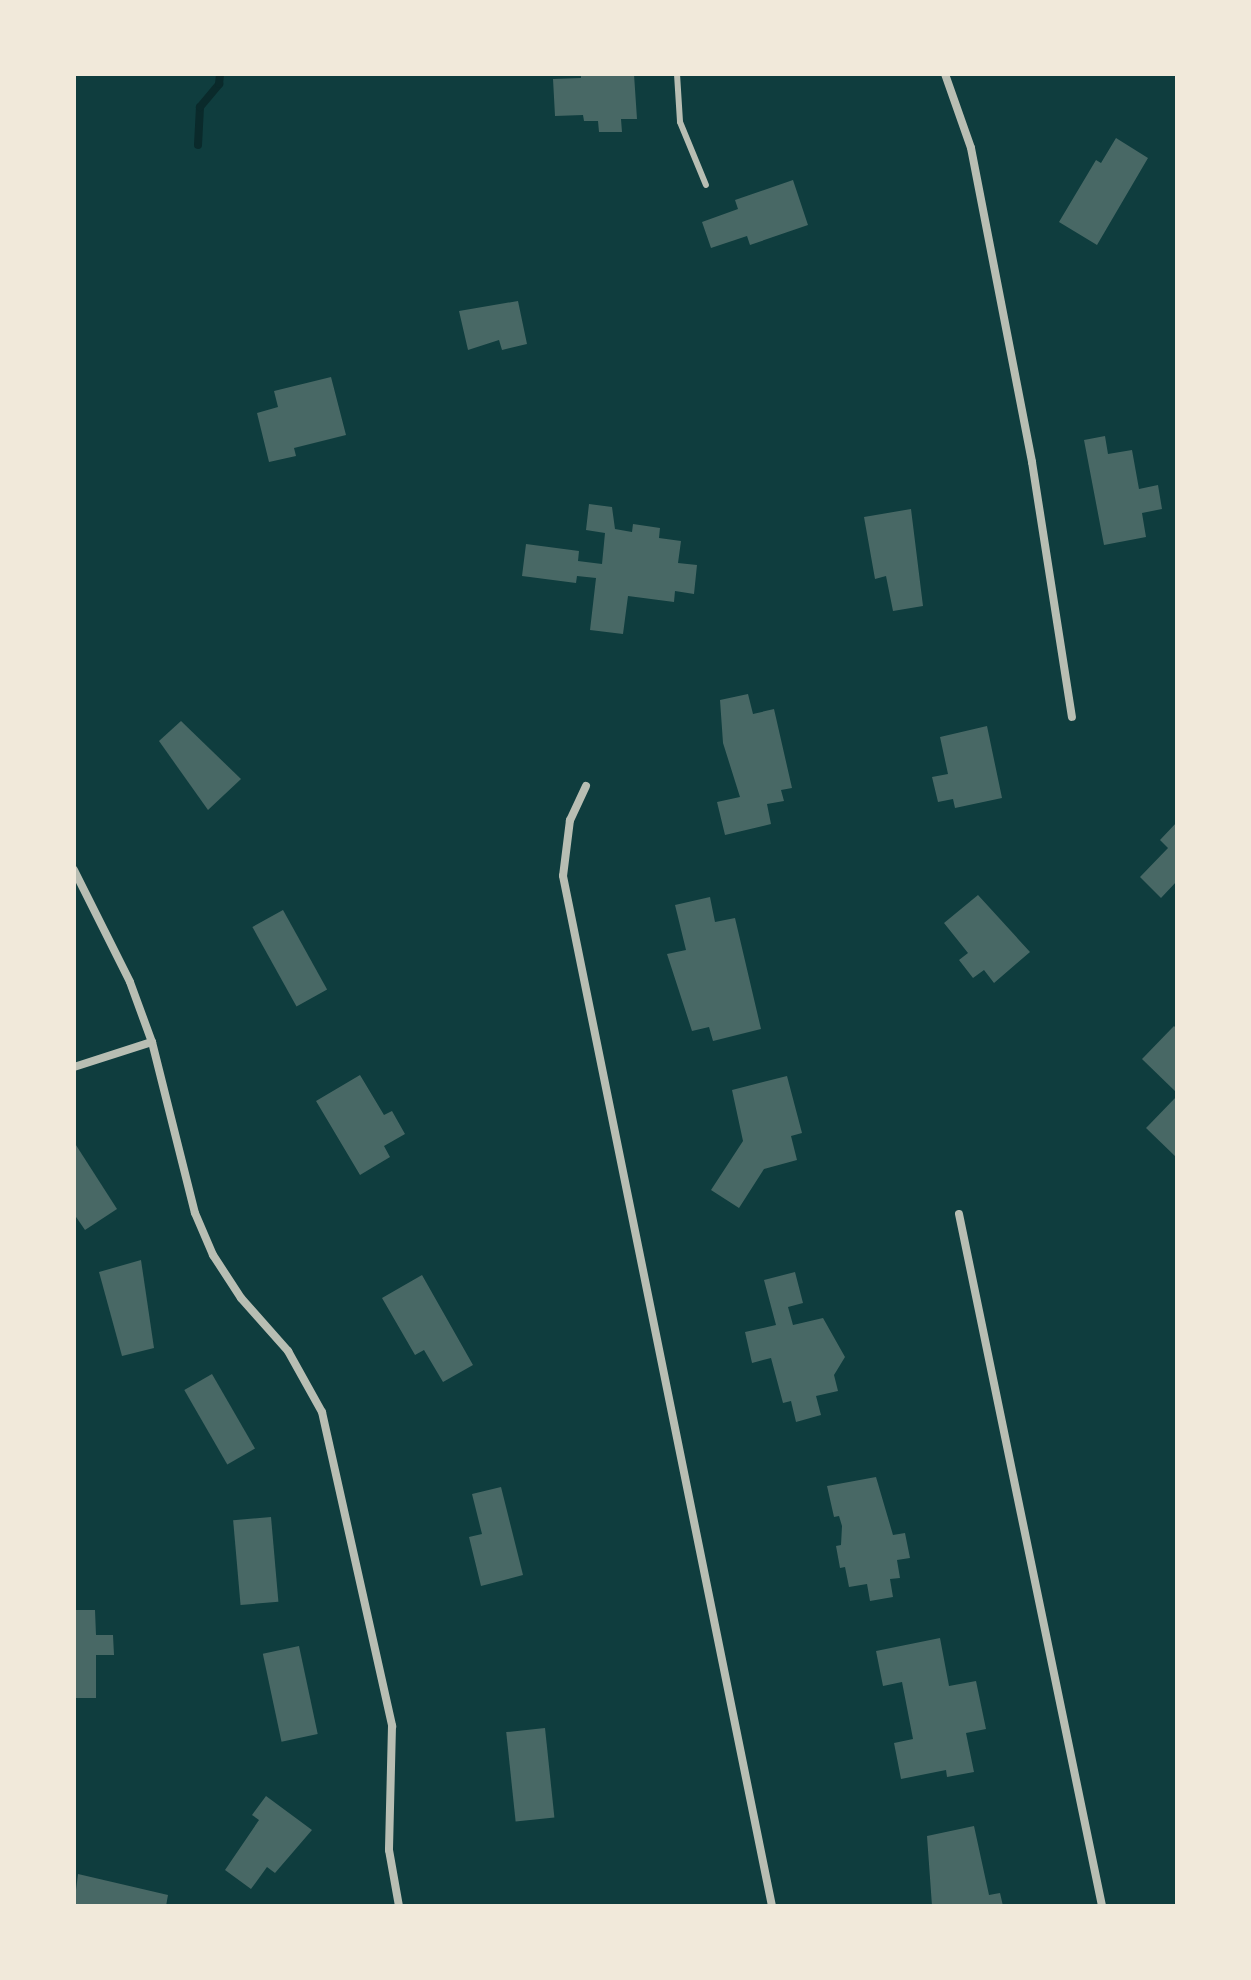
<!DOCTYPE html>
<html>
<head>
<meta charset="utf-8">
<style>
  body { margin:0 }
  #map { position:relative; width:1251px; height:1980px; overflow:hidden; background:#0f3d3e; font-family:"Roboto Serif",serif }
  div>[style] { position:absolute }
  .stream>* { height:8px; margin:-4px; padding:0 4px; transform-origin:4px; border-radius:4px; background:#0a2a2b }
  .building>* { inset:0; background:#486865; transform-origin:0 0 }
  .service>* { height:6px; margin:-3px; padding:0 3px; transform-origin:3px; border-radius:3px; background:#b8beb3 }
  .minor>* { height:8px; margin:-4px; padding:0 4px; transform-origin:4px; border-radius:4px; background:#b8beb3 }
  span { translate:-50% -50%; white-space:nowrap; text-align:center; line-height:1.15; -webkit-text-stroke:7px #f1e9da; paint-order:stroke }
  .frame { position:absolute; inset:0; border:76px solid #f1e9da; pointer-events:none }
</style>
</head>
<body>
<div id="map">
  <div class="stream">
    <i style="left:198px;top:145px;width:38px;rotate:-87deg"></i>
    <i style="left:200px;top:107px;width:30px;rotate:-50deg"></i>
    <i style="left:219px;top:84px;width:10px;rotate:-84deg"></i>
  </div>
  <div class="building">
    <i style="clip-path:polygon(581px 74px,634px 74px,637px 119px,621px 119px,622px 132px,599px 132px,598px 121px,584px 121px,583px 115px,555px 116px,553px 79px,581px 78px)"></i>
    <i style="clip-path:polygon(1116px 138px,1148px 158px,1097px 245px,1059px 222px,1096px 160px,1101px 163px)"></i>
    <i style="clip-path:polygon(793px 180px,808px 225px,750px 245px,747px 236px,711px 248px,702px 222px,738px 209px,735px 200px)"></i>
    <i style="clip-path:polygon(518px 301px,527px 344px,502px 350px,499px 340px,468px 350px,459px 311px)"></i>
    <i style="clip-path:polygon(331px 377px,346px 435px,294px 448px,296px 456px,269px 462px,257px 413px,278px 407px,274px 391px)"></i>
    <i style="clip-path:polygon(1105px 436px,1108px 454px,1132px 450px,1139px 489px,1158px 485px,1162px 509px,1142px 513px,1146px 537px,1104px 545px,1084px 440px)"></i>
    <i style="clip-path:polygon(589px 504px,612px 507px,615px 529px,632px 532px,633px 524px,660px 528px,659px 538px,681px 541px,678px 563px,697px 565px,694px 594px,675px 591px,674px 602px,628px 596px,623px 634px,590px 630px,596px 578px,577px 576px,576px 583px,522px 576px,526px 544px,579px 551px,578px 561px,602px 564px,605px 533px,586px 530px)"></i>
    <i style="clip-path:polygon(911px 509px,923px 606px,893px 611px,886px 576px,875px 579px,864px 517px)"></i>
    <i style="clip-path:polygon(748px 694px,753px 714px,774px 709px,792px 788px,781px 790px,784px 801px,767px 804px,771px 824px,725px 835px,717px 802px,740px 797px,723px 743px,720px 700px)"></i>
    <i style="clip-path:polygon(181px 721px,241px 779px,208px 810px,159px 741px)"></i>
    <i style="clip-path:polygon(987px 726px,1002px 798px,955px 808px,953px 799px,938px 802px,932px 777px,948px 774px,940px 737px)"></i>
    <i style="clip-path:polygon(1177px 822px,1177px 881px,1161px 898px,1140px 877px,1168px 848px,1160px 840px)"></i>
    <i style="clip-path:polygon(978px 895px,1030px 952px,994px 983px,984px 970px,973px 978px,959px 960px,968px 953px,944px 923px)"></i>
    <i style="clip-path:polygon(710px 897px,715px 922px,735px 918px,761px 1029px,713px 1041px,709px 1027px,692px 1031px,667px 954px,686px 950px,675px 905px)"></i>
    <i style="left:283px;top:910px;width:91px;height:35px;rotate:61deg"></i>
    <i style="clip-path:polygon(1174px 1026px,1177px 1029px,1177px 1093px,1142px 1059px)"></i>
    <i style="clip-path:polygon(360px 1075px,384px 1115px,392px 1111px,405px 1134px,384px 1146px,390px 1157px,360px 1175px,316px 1101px)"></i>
    <i style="clip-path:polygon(787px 1076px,802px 1133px,791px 1136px,797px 1160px,764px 1169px,739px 1208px,711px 1190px,743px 1141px,732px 1090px)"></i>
    <i style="clip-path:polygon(1177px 1096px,1177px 1158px,1146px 1128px)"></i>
    <i style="clip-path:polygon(74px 1142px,117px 1209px,85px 1230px,74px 1214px)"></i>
    <i style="clip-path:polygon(141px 1260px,154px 1348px,122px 1356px,99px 1272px)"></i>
    <i style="clip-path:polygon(795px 1272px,803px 1303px,788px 1307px,793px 1325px,823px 1318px,845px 1357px,834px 1375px,838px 1391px,816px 1396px,821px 1415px,796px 1422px,791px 1401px,783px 1403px,771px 1358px,752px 1363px,745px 1332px,776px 1325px,764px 1280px)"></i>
    <i style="clip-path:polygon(422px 1275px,473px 1365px,443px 1382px,424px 1350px,415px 1355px,382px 1298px)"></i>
    <i style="left:212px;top:1374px;width:86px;height:32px;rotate:60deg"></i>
    <i style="clip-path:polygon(876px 1477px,893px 1535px,905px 1533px,910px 1558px,897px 1560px,900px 1578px,890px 1579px,893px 1597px,870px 1601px,867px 1584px,849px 1587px,845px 1567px,840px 1568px,836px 1546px,841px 1545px,842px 1526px,839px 1516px,834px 1517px,827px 1486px)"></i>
    <i style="clip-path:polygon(501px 1487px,523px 1575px,481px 1586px,469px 1537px,482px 1534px,472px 1494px)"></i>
    <i style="left:271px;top:1517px;width:85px;height:38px;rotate:85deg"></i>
    <i style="clip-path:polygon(74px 1610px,95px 1610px,96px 1635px,113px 1635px,114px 1655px,96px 1655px,96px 1698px,74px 1698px)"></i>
    <i style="clip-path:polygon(940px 1638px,949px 1686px,976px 1681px,986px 1729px,966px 1733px,974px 1772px,947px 1777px,946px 1770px,901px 1779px,894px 1743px,913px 1739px,902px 1682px,883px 1686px,876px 1651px)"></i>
    <i style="left:299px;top:1646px;width:90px;height:37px;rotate:78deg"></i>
    <i style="left:545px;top:1728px;width:90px;height:39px;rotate:84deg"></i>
    <i style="clip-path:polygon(266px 1796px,312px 1830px,275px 1873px,267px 1867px,251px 1889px,225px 1870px,259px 1820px,252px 1815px)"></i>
    <i style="clip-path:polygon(974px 1826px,989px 1895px,1000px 1893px,1003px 1906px,932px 1906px,927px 1836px)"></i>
    <i style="clip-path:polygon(78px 1874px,168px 1895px,166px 1906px,74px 1906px)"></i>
  </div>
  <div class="service">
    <i style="left:677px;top:74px;width:48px;rotate:86.4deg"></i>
    <i style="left:680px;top:122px;width:68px;rotate:67.6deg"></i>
  </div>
  <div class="minor">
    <i style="left:945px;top:74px;width:78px;rotate:70.6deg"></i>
    <i style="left:971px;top:148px;width:320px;rotate:79deg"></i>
    <i style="left:1032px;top:462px;width:258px;rotate:81.1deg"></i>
    <i style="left:586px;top:786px;width:38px;rotate:115deg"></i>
    <i style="left:570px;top:820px;width:56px;rotate:97.1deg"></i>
    <i style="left:563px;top:876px;width:1051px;rotate:78.53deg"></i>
    <i style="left:74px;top:870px;width:125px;rotate:63.4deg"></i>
    <i style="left:130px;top:982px;width:64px;rotate:69.9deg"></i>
    <i style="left:152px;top:1042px;width:176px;rotate:75.9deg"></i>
    <i style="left:195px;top:1213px;width:46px;rotate:66.8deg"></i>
    <i style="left:213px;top:1255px;width:51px;rotate:56.9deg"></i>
    <i style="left:241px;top:1298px;width:71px;rotate:48.4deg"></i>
    <i style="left:288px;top:1351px;width:70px;rotate:60.9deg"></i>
    <i style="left:322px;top:1412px;width:322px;rotate:77.4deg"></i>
    <i style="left:392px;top:1726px;width:124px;rotate:91.4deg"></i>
    <i style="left:389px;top:1850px;width:57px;rotate:79.9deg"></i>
    <i style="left:74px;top:1067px;width:82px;rotate:-17.8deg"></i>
    <i style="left:959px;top:1214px;width:707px;rotate:78.32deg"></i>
  </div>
  <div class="frame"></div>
</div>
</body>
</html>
